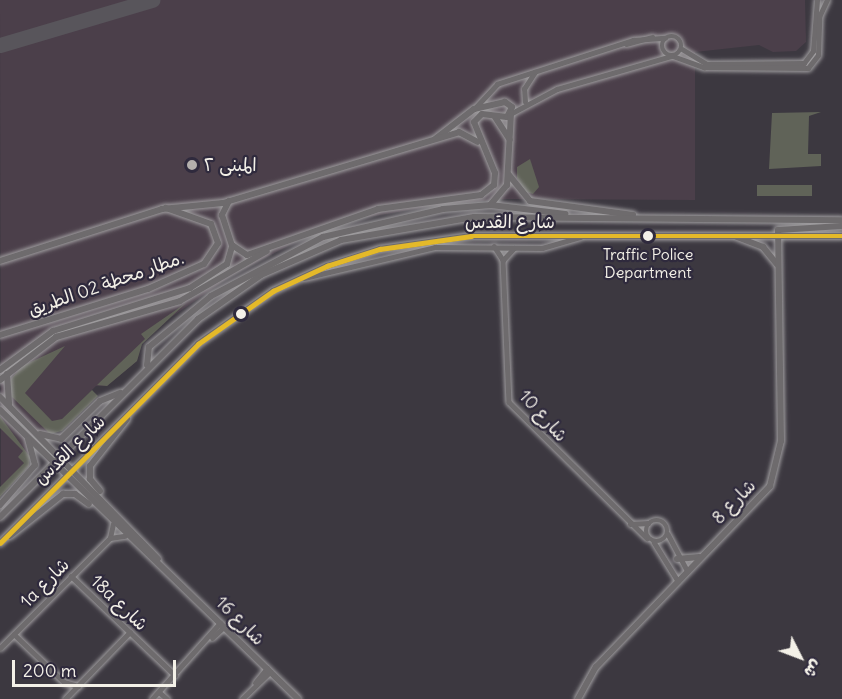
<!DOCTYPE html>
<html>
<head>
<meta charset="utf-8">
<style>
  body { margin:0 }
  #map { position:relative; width:842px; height:699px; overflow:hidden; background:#3c3840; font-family:Delius,"Playpen Sans Arabic",sans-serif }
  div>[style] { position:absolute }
  .built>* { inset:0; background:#4b3f4a }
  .green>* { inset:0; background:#606358; transform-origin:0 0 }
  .taxiway>* { height:15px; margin:-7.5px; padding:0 7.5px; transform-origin:7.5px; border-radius:7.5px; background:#58555b }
  .roads { filter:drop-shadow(0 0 2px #9f9d9f) drop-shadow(0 0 2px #9f9d9f) }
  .street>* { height:4.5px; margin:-2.25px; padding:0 2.25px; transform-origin:2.25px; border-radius:2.25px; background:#6e6b6d }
  .street>.ring { margin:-2.25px; padding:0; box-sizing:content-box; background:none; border:4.5px solid #6e6b6d; border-radius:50% }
  .secondary>* { height:6px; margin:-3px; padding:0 3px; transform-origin:3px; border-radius:3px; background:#6e6b6d }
  .bus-1>* { height:4.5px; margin:-2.25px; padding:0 2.25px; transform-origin:2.25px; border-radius:2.25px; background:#e4b929 }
  .dots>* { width:16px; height:16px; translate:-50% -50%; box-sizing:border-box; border:3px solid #2f2a3d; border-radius:50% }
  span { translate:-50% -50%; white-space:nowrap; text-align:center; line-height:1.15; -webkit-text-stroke:4.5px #2f2a3d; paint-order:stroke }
  .bus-label { font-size:16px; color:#f4f1e8 }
  .poi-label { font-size:18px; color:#f4f1e8 }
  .left { translate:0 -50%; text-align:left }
  .street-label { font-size:18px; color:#f4f1e8 }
  .north { position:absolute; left:770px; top:627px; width:60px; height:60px; -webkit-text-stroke:4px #2f2a3d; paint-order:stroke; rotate:132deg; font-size:16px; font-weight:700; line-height:24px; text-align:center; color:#f4f1e8 }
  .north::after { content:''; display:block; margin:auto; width:21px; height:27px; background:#f4f1e8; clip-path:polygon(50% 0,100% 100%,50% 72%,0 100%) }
  .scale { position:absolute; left:12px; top:660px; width:164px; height:27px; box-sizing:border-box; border:3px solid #f4f1e8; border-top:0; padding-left:8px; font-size:18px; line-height:21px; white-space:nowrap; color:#f4f1e8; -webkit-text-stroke:4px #2f2a3d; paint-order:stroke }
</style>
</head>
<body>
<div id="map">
  <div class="built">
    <i style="clip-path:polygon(0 0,805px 0,806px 42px,796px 51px,773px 52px,759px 45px,695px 52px,695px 200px,505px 199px,438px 205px,363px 218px,301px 239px,231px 276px,170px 318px,142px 344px,137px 361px,107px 386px,96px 386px,21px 460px,24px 463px,1px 488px)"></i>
  </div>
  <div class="green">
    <i style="clip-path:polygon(821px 112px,809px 116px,808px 154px,821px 154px,821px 166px,769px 169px,772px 113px)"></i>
    <i style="clip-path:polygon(530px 159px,539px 187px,533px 194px,525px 192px,517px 178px,517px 167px)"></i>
    <i style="left:757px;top:185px;width:55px;height:11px"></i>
    <i style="clip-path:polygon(186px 303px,142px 344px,137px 361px,107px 386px,97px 385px,145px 339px,141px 334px)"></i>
    <i style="clip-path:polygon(65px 346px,25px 393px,52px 421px,62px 419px,92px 390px,98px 396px,62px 431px,50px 434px,10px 395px,9px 381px,22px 366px)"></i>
    <i style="clip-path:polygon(0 416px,30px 457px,29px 466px,0 497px,0 487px,24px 463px,18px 457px,23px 451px,0 428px)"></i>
  </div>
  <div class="taxiway">
    <i style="left:0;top:45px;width:159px;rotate:-16.5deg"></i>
  </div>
  <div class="roads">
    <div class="street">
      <i class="ring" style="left:662px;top:36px;width:15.5px;height:15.5px"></i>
      <i style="left:626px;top:44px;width:27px;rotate:-15deg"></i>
      <i style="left:682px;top:49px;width:29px;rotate:31deg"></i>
      <i style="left:707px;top:64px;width:97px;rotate:-0.6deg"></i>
      <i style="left:804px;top:63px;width:15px;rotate:-53deg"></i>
      <i style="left:813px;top:51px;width:51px;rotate:-85.5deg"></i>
      <i style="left:673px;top:56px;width:33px;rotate:20deg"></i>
      <i style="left:704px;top:67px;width:104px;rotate:0.6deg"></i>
      <i style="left:808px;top:68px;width:16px;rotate:-52deg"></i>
      <i style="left:818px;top:55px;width:38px;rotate:-88deg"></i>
      <i style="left:819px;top:17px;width:19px;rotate:-65deg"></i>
      <i style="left:525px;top:102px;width:13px;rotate:-94deg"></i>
      <i style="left:524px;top:89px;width:20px;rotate:-57deg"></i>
      <i style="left:474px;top:109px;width:34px;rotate:-47deg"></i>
      <i style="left:497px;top:84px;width:143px;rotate:-17.9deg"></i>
      <i style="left:633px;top:40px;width:32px;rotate:-4deg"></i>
      <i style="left:512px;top:113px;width:51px;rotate:-28.1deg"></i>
      <i style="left:557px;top:89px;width:119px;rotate:-16.1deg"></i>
      <i style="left:494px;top:246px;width:17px;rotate:57deg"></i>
      <i style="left:503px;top:260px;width:142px;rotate:87.6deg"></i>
      <i style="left:509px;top:402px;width:194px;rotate:44.6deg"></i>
      <i style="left:503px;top:260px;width:16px;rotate:-47deg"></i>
      <i style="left:304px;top:278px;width:135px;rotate:-13.3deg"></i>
      <i style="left:435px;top:247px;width:107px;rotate:0.5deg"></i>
      <i style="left:542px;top:248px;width:40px;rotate:-16deg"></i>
      <i class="ring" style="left:646px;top:520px;width:17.5px;height:17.5px"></i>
      <i style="left:630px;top:524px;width:18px;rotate:-3deg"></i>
      <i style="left:668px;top:534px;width:41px;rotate:62.2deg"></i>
      <i style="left:110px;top:538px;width:14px;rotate:-78deg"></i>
      <i style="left:654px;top:542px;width:46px;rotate:58.4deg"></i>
      <i style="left:71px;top:576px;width:144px;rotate:43.6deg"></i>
      <i style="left:14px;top:634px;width:69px;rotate:43.8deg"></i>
      <i style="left:64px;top:682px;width:15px;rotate:16deg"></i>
      <i style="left:212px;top:638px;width:16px;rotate:-43deg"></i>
      <i style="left:0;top:648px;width:156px;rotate:-45deg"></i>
      <i style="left:110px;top:538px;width:15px;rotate:-8deg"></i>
      <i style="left:255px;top:683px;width:19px;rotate:-51deg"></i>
      <i style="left:159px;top:692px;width:11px;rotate:41deg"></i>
      <i style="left:65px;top:699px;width:93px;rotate:-45.9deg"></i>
      <i style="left:152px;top:699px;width:102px;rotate:-48.2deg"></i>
      <i style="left:242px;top:699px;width:39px;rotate:-44deg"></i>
    </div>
    <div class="secondary">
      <i style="left:495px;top:117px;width:27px;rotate:57deg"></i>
      <i style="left:509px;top:175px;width:33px;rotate:51deg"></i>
      <i style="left:530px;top:201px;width:104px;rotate:7.7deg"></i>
      <i style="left:229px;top:201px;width:16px;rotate:117deg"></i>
      <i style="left:222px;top:215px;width:32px;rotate:72deg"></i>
      <i style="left:232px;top:245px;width:18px;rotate:34deg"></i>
      <i style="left:247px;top:255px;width:139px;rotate:-19.3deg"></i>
      <i style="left:378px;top:209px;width:104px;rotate:-7.7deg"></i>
      <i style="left:481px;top:195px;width:16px;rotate:-38deg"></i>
      <i style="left:494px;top:185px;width:12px;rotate:-85deg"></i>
      <i style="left:495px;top:173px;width:55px;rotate:-112.4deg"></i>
      <i style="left:474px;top:122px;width:11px;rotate:-45deg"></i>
      <i style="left:482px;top:114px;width:25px;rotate:7deg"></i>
      <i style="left:507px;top:117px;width:11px;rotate:-63deg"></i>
      <i style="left:512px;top:107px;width:9px;rotate:-144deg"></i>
      <i style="left:505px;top:102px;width:32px;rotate:167deg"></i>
      <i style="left:474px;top:109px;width:49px;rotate:142.4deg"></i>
      <i style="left:491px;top:204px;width:25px;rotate:-50deg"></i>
      <i style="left:507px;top:185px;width:72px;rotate:-86.8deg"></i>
      <i style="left:737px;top:237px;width:28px;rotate:21deg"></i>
      <i style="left:763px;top:247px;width:22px;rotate:51deg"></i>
      <i style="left:0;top:261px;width:170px;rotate:-17.8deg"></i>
      <i style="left:162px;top:209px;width:61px;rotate:-5.6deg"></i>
      <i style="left:223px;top:203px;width:246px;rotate:-16.7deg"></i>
      <i style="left:459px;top:132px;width:21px;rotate:28deg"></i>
      <i style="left:0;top:335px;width:155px;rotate:-17.3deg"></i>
      <i style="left:148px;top:289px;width:61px;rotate:-24.1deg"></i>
      <i style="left:204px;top:264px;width:25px;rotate:-56deg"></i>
      <i style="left:218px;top:243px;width:20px;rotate:-110deg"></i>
      <i style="left:211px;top:224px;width:48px;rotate:-160.4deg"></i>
      <i style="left:147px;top:365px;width:18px;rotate:-84deg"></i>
      <i style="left:149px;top:347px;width:80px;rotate:-39.4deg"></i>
      <i style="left:211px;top:296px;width:127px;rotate:-27.8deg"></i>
      <i style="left:323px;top:237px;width:123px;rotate:-13.1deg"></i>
      <i style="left:443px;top:209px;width:48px;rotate:-4.8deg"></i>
      <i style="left:491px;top:205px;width:75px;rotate:6.9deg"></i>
      <i style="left:0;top:370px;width:66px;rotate:-36.3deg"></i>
      <i style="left:53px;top:331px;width:144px;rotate:-17.4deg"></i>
      <i style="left:190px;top:288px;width:44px;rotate:-33deg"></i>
      <i style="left:227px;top:264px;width:19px;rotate:-74deg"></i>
      <i style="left:7px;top:374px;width:30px;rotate:86deg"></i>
      <i style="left:0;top:380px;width:71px;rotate:-37.5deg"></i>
      <i style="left:56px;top:337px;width:129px;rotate:-16.2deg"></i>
      <i style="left:180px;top:301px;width:100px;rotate:-29.9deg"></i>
      <i style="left:0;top:397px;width:226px;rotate:45.7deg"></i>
      <i style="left:0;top:410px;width:415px;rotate:44.1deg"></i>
      <i style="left:40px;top:434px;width:22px;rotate:13deg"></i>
      <i style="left:61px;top:439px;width:54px;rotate:-44.3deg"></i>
      <i style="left:100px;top:401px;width:22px;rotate:-22deg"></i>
      <i style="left:100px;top:491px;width:16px;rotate:-130deg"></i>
      <i style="left:90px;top:479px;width:13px;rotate:-90deg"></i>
      <i style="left:90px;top:466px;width:60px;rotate:-51.8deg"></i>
      <i style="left:0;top:505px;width:53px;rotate:-48.8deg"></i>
      <i style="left:35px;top:465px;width:27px;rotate:-105deg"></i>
      <i style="left:0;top:517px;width:280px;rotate:-45deg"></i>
      <i style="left:198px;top:319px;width:77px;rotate:-34.9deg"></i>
      <i style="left:261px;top:275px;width:87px;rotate:-23.6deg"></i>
      <i style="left:341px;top:240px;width:135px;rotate:-9.8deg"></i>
      <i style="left:474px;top:217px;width:368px;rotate:0.5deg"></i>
      <i style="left:10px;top:536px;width:68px;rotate:-38.4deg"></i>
      <i style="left:63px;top:494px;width:12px"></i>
      <i style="left:75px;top:494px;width:17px;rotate:36deg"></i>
      <i style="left:0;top:543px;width:281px;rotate:-45.1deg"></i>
      <i style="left:198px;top:344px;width:92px;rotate:-35.2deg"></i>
      <i style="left:273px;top:291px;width:60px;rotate:-24.8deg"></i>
      <i style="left:327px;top:266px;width:56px;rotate:-17.8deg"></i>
      <i style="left:380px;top:249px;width:92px;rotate:-8.1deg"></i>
      <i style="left:471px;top:236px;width:371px"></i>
      <i style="left:677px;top:559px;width:22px;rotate:-5deg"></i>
      <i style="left:578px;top:699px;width:37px;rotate:-61deg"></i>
      <i style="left:596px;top:667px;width:251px;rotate:-46.1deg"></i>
      <i style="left:770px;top:486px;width:46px;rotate:-76.3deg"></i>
      <i style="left:781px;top:441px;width:211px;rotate:-90.8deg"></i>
      <i style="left:778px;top:230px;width:64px;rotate:-3.6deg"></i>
    </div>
  </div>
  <div class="bus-1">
    <i style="left:0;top:543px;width:281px;rotate:-45.1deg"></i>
    <i style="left:198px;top:344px;width:92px;rotate:-35.2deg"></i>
    <i style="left:273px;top:291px;width:60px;rotate:-24.8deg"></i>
    <i style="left:327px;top:266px;width:56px;rotate:-17.8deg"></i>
    <i style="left:380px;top:249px;width:92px;rotate:-8.1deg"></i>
    <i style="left:471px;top:236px;width:371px"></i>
  </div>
  <div class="dots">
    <i style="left:192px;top:165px;background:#b4b0ad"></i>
    <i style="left:648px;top:236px;background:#f4f1e8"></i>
    <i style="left:241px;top:314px;background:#f4f1e8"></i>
  </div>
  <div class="bus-label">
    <span style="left:648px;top:263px">Traffic Police<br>Department</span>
  </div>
  <div class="poi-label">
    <span class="left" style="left:204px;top:165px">المبنى ٢</span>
  </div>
  <div class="street-label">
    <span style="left:510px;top:222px">شارع القدس</span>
    <span style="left:106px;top:284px;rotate:-19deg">مطار محطة 02 الطريق.</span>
    <span style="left:543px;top:416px;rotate:48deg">شارع 10</span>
    <span style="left:70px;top:450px;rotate:-44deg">شارع القدس</span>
    <span style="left:734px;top:502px;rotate:-46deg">شارع 8</span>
    <span style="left:45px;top:583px;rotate:-45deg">1a شارع</span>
    <span style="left:119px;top:603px;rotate:44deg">18a شارع</span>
    <span style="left:240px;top:621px;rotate:45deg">شارع 16</span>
  </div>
  <div class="north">ش</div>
  <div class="scale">200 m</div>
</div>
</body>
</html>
